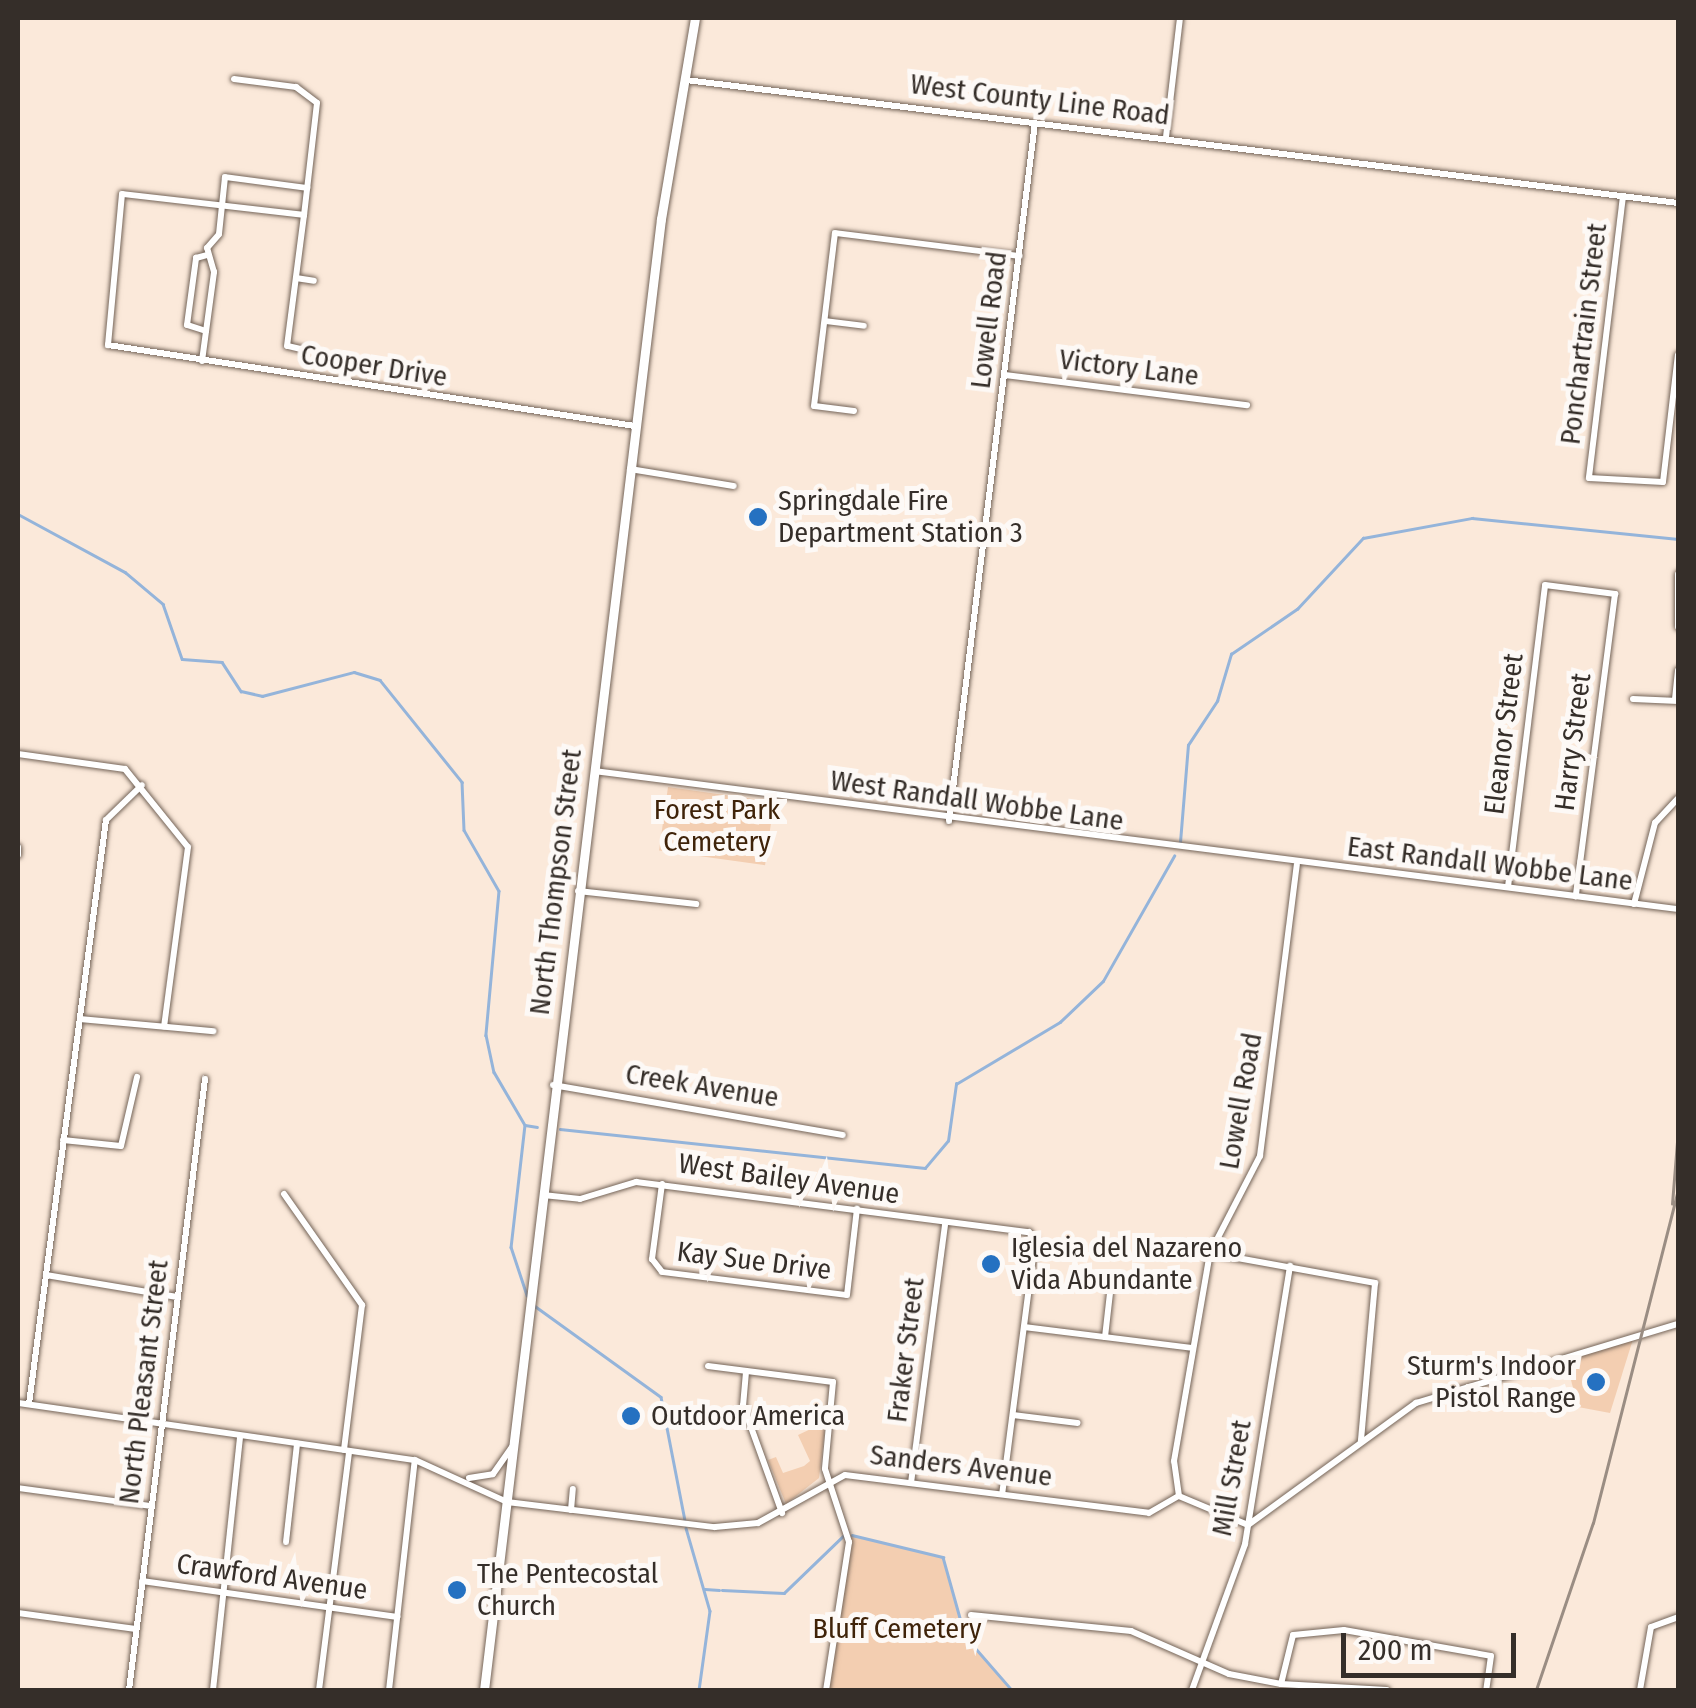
<!DOCTYPE html>
<html>
<head>
<meta charset="utf-8">
<style>
  body { margin:0 }
  #map { position:relative; width:1696px; height:1708px; overflow:hidden; background:#fbe9da; font-family:"Fira Sans Condensed",sans-serif }
  div>[style] { position:absolute }
  .green>* { inset:0; background:#f3ceb1; transform-origin:0 0 }
  .stream>* { height:2.5px; margin:-1.25px; padding:0 1.25px; transform-origin:1.25px; border-radius:1.25px; background:#94b4da }
  .roads { filter:drop-shadow(0 0 2px #746458) drop-shadow(0 0 2px #746458) }
  .minor>* { height:6px; margin:-3px; padding:0 3px; transform-origin:3px; border-radius:3px; background:#fff }
  .major>* { height:9px; margin:-4.5px; padding:0 4.5px; transform-origin:4.5px; border-radius:4.5px; background:#fff }
  .rail>* { height:2.5px; margin:-1.25px; padding:0 1.25px; transform-origin:1.25px; border-radius:1.25px; background:#9a8d83 }
  .dots>* { width:28px; height:28px; translate:-50% -50%; box-sizing:border-box; border:5px solid #fdf9f6; border-radius:50% }
  span { translate:-50% -50%; white-space:nowrap; text-align:center; line-height:1.15; -webkit-text-stroke:10px #fdf9f6; paint-order:stroke }
  .street-label { font-size:28px; color:#352e29 }
  .poi-label { font-size:28px; color:#352e29 }
  .left { translate:0 -50%; text-align:left }
  .right { translate:-100% -50%; text-align:right }
  .park-label { font-size:28px; color:#3f2309 }
  .frame { position:absolute; inset:0; border:20px solid #352e29; pointer-events:none }
  .scale { position:absolute; left:1341px; top:1633px; width:175px; height:45px; box-sizing:border-box; border:5px solid #352e29; border-top:0; padding-left:12px; font-size:30px; line-height:35px; white-space:nowrap; color:#352e29; -webkit-text-stroke:8px #fdf9f6; paint-order:stroke }
</style>
</head>
<body>
<div id="map">
  <div class="green">
    <i style="left:668px;top:787px;width:107px;height:64px;rotate:8deg"></i>
    <i style="clip-path:polygon(1634px 1336px,1610px 1413px,1578px 1407px,1565px 1357px)"></i>
    <i style="clip-path:polygon(817px 1426px,825px 1427px,819px 1478px,786px 1504px,768px 1460px,776px 1457px,783px 1473px,804px 1466px,810px 1461px,798px 1435px)"></i>
    <i style="clip-path:polygon(848px 1535px,943px 1557px,965px 1636px,1012px 1690px,826px 1690px)"></i>
  </div>
  <div class="stream">
    <i style="left:18px;top:514px;width:122px;rotate:28.5deg"></i>
    <i style="left:125px;top:572px;width:50px;rotate:40.1deg"></i>
    <i style="left:163px;top:604px;width:58px;rotate:70.9deg"></i>
    <i style="left:182px;top:659px;width:40px;rotate:4.3deg"></i>
    <i style="left:222px;top:662px;width:35px;rotate:57deg"></i>
    <i style="left:241px;top:691px;width:22px;rotate:13deg"></i>
    <i style="left:262px;top:696px;width:95px;rotate:-14.6deg"></i>
    <i style="left:354px;top:672px;width:27px;rotate:17deg"></i>
    <i style="left:380px;top:680px;width:131px;rotate:51.2deg"></i>
    <i style="left:462px;top:782px;width:48px;rotate:87.6deg"></i>
    <i style="left:464px;top:830px;width:70px;rotate:60.2deg"></i>
    <i style="left:499px;top:891px;width:145px;rotate:95.2deg"></i>
    <i style="left:486px;top:1035px;width:38px;rotate:78deg"></i>
    <i style="left:494px;top:1072px;width:61px;rotate:59.7deg"></i>
    <i style="left:525px;top:1125px;width:123px;rotate:96.5deg"></i>
    <i style="left:511px;top:1247px;width:51px;rotate:71.6deg"></i>
    <i style="left:1180px;top:842px;width:97px;rotate:-85.3deg"></i>
    <i style="left:1188px;top:745px;width:53px;rotate:-56.6deg"></i>
    <i style="left:1217px;top:701px;width:49px;rotate:-73.4deg"></i>
    <i style="left:1231px;top:654px;width:80px;rotate:-34.3deg"></i>
    <i style="left:1297px;top:609px;width:97px;rotate:-47.1deg"></i>
    <i style="left:1363px;top:538px;width:111px;rotate:-10.4deg"></i>
    <i style="left:1472px;top:518px;width:207px;rotate:5.8deg"></i>
    <i style="left:525px;top:1125px;width:12px;rotate:9deg"></i>
    <i style="left:560px;top:1129px;width:367px;rotate:6.1deg"></i>
    <i style="left:925px;top:1168px;width:35px;rotate:-50deg"></i>
    <i style="left:948px;top:1141px;width:58px;rotate:-82deg"></i>
    <i style="left:956px;top:1084px;width:121px;rotate:-30.8deg"></i>
    <i style="left:1060px;top:1022px;width:59px;rotate:-43.6deg"></i>
    <i style="left:1103px;top:981px;width:144px;rotate:-60.4deg"></i>
    <i style="left:535px;top:1306px;width:155px;rotate:35.8deg"></i>
    <i style="left:661px;top:1397px;width:125px;rotate:79deg"></i>
    <i style="left:686px;top:1528px;width:86px;rotate:73.9deg"></i>
    <i style="left:710px;top:1611px;width:80px;rotate:97.9deg"></i>
    <i style="left:852px;top:1535px;width:94px;rotate:13.6deg"></i>
    <i style="left:943px;top:1557px;width:82px;rotate:74.4deg"></i>
    <i style="left:965px;top:1636px;width:72px;rotate:49deg"></i>
    <i style="left:705px;top:1589px;width:14px;rotate:4deg"></i>
    <i style="left:722px;top:1590px;width:62px;rotate:2.8deg"></i>
    <i style="left:784px;top:1593px;width:82px;rotate:-44deg"></i>
  </div>
  <div class="roads">
    <div class="minor">
      <i style="left:234px;top:79px;width:63px;rotate:7.4deg"></i>
      <i style="left:296px;top:87px;width:26px;rotate:37deg"></i>
      <i style="left:317px;top:103px;width:113px;rotate:96.6deg"></i>
      <i style="left:686px;top:80px;width:1000px;rotate:7.07deg"></i>
      <i style="left:1166px;top:137px;width:120px;rotate:-83.3deg"></i>
      <i style="left:1623px;top:196px;width:284px;rotate:96.9deg"></i>
      <i style="left:1589px;top:478px;width:74px;rotate:3.1deg"></i>
      <i style="left:1663px;top:482px;width:128px;rotate:-83.3deg"></i>
      <i style="left:296px;top:278px;width:18px;rotate:9deg"></i>
      <i style="left:825px;top:321px;width:39px;rotate:7deg"></i>
      <i style="left:206px;top:331px;width:20px;rotate:-162deg"></i>
      <i style="left:187px;top:325px;width:68px;rotate:-82.3deg"></i>
      <i style="left:196px;top:258px;width:11px;rotate:-15deg"></i>
      <i style="left:305px;top:350px;width:18px;rotate:-167deg"></i>
      <i style="left:287px;top:346px;width:132px;rotate:-82.6deg"></i>
      <i style="left:304px;top:215px;width:183px;rotate:-173.4deg"></i>
      <i style="left:122px;top:194px;width:152px;rotate:95.3deg"></i>
      <i style="left:108px;top:345px;width:533px;rotate:8.74deg"></i>
      <i style="left:202px;top:361px;width:90px;rotate:-82.3deg"></i>
      <i style="left:214px;top:272px;width:25px;rotate:-106deg"></i>
      <i style="left:207px;top:248px;width:18px;rotate:-49deg"></i>
      <i style="left:219px;top:234px;width:57px;rotate:-84deg"></i>
      <i style="left:225px;top:177px;width:83px;rotate:7.6deg"></i>
      <i style="left:1005px;top:375px;width:244px;rotate:7.1deg"></i>
      <i style="left:854px;top:411px;width:40px;rotate:-172.9deg"></i>
      <i style="left:814px;top:406px;width:174px;rotate:-83.1deg"></i>
      <i style="left:835px;top:233px;width:186px;rotate:7.1deg"></i>
      <i style="left:630px;top:469px;width:105px;rotate:9.3deg"></i>
      <i style="left:1678px;top:574px;width:53px;rotate:90deg"></i>
      <i style="left:1633px;top:699px;width:45px;rotate:2.5deg"></i>
      <i style="left:1675px;top:699px;width:29px;rotate:-84deg"></i>
      <i style="left:18px;top:754px;width:108px;rotate:8deg"></i>
      <i style="left:125px;top:769px;width:100px;rotate:51.1deg"></i>
      <i style="left:188px;top:847px;width:181px;rotate:97.6deg"></i>
      <i style="left:594px;top:771px;width:1093px;rotate:7.26deg"></i>
      <i style="left:949px;top:821px;width:703px;rotate:-82.98deg"></i>
      <i style="left:18px;top:847px;width:8px;rotate:90deg"></i>
      <i style="left:1508px;top:887px;width:304px;rotate:-83deg"></i>
      <i style="left:1545px;top:585px;width:71px;rotate:7.3deg"></i>
      <i style="left:1615px;top:594px;width:305px;rotate:97.4deg"></i>
      <i style="left:578px;top:891px;width:119px;rotate:6.3deg"></i>
      <i style="left:1634px;top:904px;width:84px;rotate:-75.5deg"></i>
      <i style="left:1655px;top:823px;width:34px;rotate:-47deg"></i>
      <i style="left:80px;top:1019px;width:134px;rotate:5.2deg"></i>
      <i style="left:553px;top:1085px;width:294px;rotate:9.8deg"></i>
      <i style="left:63px;top:1140px;width:58px;rotate:5.9deg"></i>
      <i style="left:121px;top:1146px;width:71px;rotate:-76.9deg"></i>
      <i style="left:662px;top:1184px;width:76px;rotate:97.6deg"></i>
      <i style="left:652px;top:1259px;width:16px;rotate:52deg"></i>
      <i style="left:662px;top:1272px;width:186px;rotate:7.1deg"></i>
      <i style="left:847px;top:1295px;width:87px;rotate:-83.4deg"></i>
      <i style="left:284px;top:1194px;width:136px;rotate:54.9deg"></i>
      <i style="left:362px;top:1305px;width:146px;rotate:97.1deg"></i>
      <i style="left:543px;top:1195px;width:37px;rotate:6deg"></i>
      <i style="left:580px;top:1199px;width:59px;rotate:-16.9deg"></i>
      <i style="left:636px;top:1182px;width:396px;rotate:7.3deg"></i>
      <i style="left:1029px;top:1232px;width:11px;rotate:56deg"></i>
      <i style="left:1035px;top:1241px;width:255px;rotate:97.4deg"></i>
      <i style="left:1210px;top:1253px;width:168px;rotate:10.3deg"></i>
      <i style="left:1375px;top:1283px;width:159px;rotate:95.1deg"></i>
      <i style="left:46px;top:1275px;width:133px;rotate:9.5deg"></i>
      <i style="left:1024px;top:1327px;width:169px;rotate:7.1deg"></i>
      <i style="left:1105px;top:1337px;width:44px;rotate:-83.5deg"></i>
      <i style="left:708px;top:1366px;width:126px;rotate:7.3deg"></i>
      <i style="left:833px;top:1382px;width:87px;rotate:95.3deg"></i>
      <i style="left:825px;top:1469px;width:77px;rotate:71.8deg"></i>
      <i style="left:849px;top:1542px;width:150px;rotate:98.8deg"></i>
      <i style="left:746px;top:1372px;width:33px;rotate:95deg"></i>
      <i style="left:743px;top:1405px;width:115px;rotate:70.1deg"></i>
      <i style="left:18px;top:1403px;width:401px;rotate:8.2deg"></i>
      <i style="left:415px;top:1460px;width:101px;rotate:24.5deg"></i>
      <i style="left:507px;top:1502px;width:209px;rotate:6.9deg"></i>
      <i style="left:715px;top:1527px;width:43px;rotate:-5.3deg"></i>
      <i style="left:758px;top:1523px;width:99px;rotate:-28.9deg"></i>
      <i style="left:845px;top:1475px;width:306px;rotate:7.1deg"></i>
      <i style="left:1149px;top:1513px;width:34px;rotate:-30deg"></i>
      <i style="left:29px;top:1404px;width:589px;rotate:-82.49deg"></i>
      <i style="left:106px;top:820px;width:50px;rotate:-44.2deg"></i>
      <i style="left:1013px;top:1415px;width:65px;rotate:7deg"></i>
      <i style="left:469px;top:1478px;width:24px;rotate:-9deg"></i>
      <i style="left:493px;top:1474px;width:33px;rotate:-55deg"></i>
      <i style="left:911px;top:1483px;width:262px;rotate:-82.5deg"></i>
      <i style="left:18px;top:1488px;width:134px;rotate:7.7deg"></i>
      <i style="left:571px;top:1510px;width:21px;rotate:-85deg"></i>
      <i style="left:1248px;top:1525px;width:75px;rotate:-157.2deg"></i>
      <i style="left:1179px;top:1496px;width:35px;rotate:-98deg"></i>
      <i style="left:1174px;top:1461px;width:211px;rotate:-80.2deg"></i>
      <i style="left:1210px;top:1253px;width:109px;rotate:-62.7deg"></i>
      <i style="left:1260px;top:1156px;width:294px;rotate:-82.8deg"></i>
      <i style="left:1248px;top:1525px;width:208px;rotate:-36deg"></i>
      <i style="left:1416px;top:1403px;width:274px;rotate:-16.8deg"></i>
      <i style="left:286px;top:1542px;width:99px;rotate:-83.6deg"></i>
      <i style="left:142px;top:1581px;width:258px;rotate:8deg"></i>
      <i style="left:18px;top:1613px;width:119px;rotate:7.7deg"></i>
      <i style="left:971px;top:1615px;width:161px;rotate:5.7deg"></i>
      <i style="left:1131px;top:1631px;width:107px;rotate:23.7deg"></i>
      <i style="left:1229px;top:1674px;width:53px;rotate:10.9deg"></i>
      <i style="left:1281px;top:1684px;width:106px;rotate:3.2deg"></i>
      <i style="left:1281px;top:1684px;width:50px;rotate:-76.2deg"></i>
      <i style="left:1293px;top:1635px;width:51px;rotate:-5.6deg"></i>
      <i style="left:1344px;top:1630px;width:149px;rotate:10deg"></i>
      <i style="left:1491px;top:1656px;width:34px;rotate:98deg"></i>
      <i style="left:129px;top:1690px;width:616px;rotate:-82.91deg"></i>
      <i style="left:213px;top:1690px;width:255px;rotate:-83.9deg"></i>
      <i style="left:319px;top:1690px;width:241px;rotate:-82.8deg"></i>
      <i style="left:389px;top:1690px;width:231px;rotate:-83.6deg"></i>
      <i style="left:1192px;top:1690px;width:155px;rotate:-70deg"></i>
      <i style="left:1245px;top:1544px;width:282px;rotate:-80.8deg"></i>
      <i style="left:1640px;top:1690px;width:64px;rotate:-80.1deg"></i>
      <i style="left:1651px;top:1627px;width:29px;rotate:-20deg"></i>
    </div>
    <div class="major">
      <i style="left:484px;top:1690px;width:1482px;rotate:-83.14deg"></i>
      <i style="left:661px;top:219px;width:204px;rotate:-80.4deg"></i>
    </div>
  </div>
  <div class="rail">
    <i style="left:1672px;top:1204px;width:75px;rotate:-85.4deg"></i>
    <i style="left:1536px;top:1690px;width:176px;rotate:-71.2deg"></i>
    <i style="left:1593px;top:1523px;width:345px;rotate:-75.7deg"></i>
  </div>
  <div class="dots">
    <i style="left:758px;top:517px;background:#2571c1"></i>
    <i style="left:991px;top:1264px;background:#2571c1"></i>
    <i style="left:1596px;top:1382px;background:#2571c1"></i>
    <i style="left:631px;top:1416px;background:#2571c1"></i>
    <i style="left:457px;top:1590px;background:#2571c1"></i>
  </div>
  <div class="street-label">
    <span style="left:1040px;top:100px;rotate:7deg">West County Line Road</span>
    <span style="left:989px;top:320px;rotate:-83deg">Lowell Road</span>
    <span style="left:1584px;top:334px;rotate:-83deg">Ponchartrain Street</span>
    <span style="left:374px;top:366px;rotate:9deg">Cooper Drive</span>
    <span style="left:1129px;top:368px;rotate:7deg">Victory Lane</span>
    <span style="left:1504px;top:734px;rotate:-83deg">Eleanor Street</span>
    <span style="left:1573px;top:742px;rotate:-83deg">Harry Street</span>
    <span style="left:977px;top:801px;rotate:8deg">West Randall Wobbe Lane</span>
    <span style="left:1490px;top:864px;rotate:7deg">East Randall Wobbe Lane</span>
    <span style="left:556px;top:882px;rotate:-83deg">North Thompson Street</span>
    <span style="left:702px;top:1086px;rotate:9deg">Creek Avenue</span>
    <span style="left:1241px;top:1101px;rotate:-80deg">Lowell Road</span>
    <span style="left:789px;top:1179px;rotate:8deg">West Bailey Avenue</span>
    <span style="left:754px;top:1261px;rotate:7deg">Kay Sue Drive</span>
    <span style="left:906px;top:1350px;rotate:-83deg">Fraker Street</span>
    <span style="left:144px;top:1382px;rotate:-83deg">North Pleasant Street</span>
    <span style="left:961px;top:1466px;rotate:7deg">Sanders Avenue</span>
    <span style="left:1232px;top:1478px;rotate:-80deg">Mill Street</span>
    <span style="left:272px;top:1577px;rotate:8deg">Crawford Avenue</span>
  </div>
  <div class="poi-label">
    <span class="left" style="left:778px;top:517px">Springdale Fire<br>Department Station 3</span>
    <span class="left" style="left:1011px;top:1264px">Iglesia del Nazareno<br>Vida Abundante</span>
    <span class="right" style="left:1576px;top:1382px">Sturm's Indoor<br>Pistol Range</span>
    <span class="left" style="left:651px;top:1416px">Outdoor America</span>
    <span class="left" style="left:477px;top:1590px">The Pentecostal<br>Church</span>
  </div>
  <div class="park-label">
    <span style="left:717px;top:826px">Forest Park<br>Cemetery</span>
    <span style="left:897px;top:1629px">Bluff Cemetery</span>
  </div>
  <div class="frame"></div>
  <div class="scale">200 m</div>
</div>
</body>
</html>
